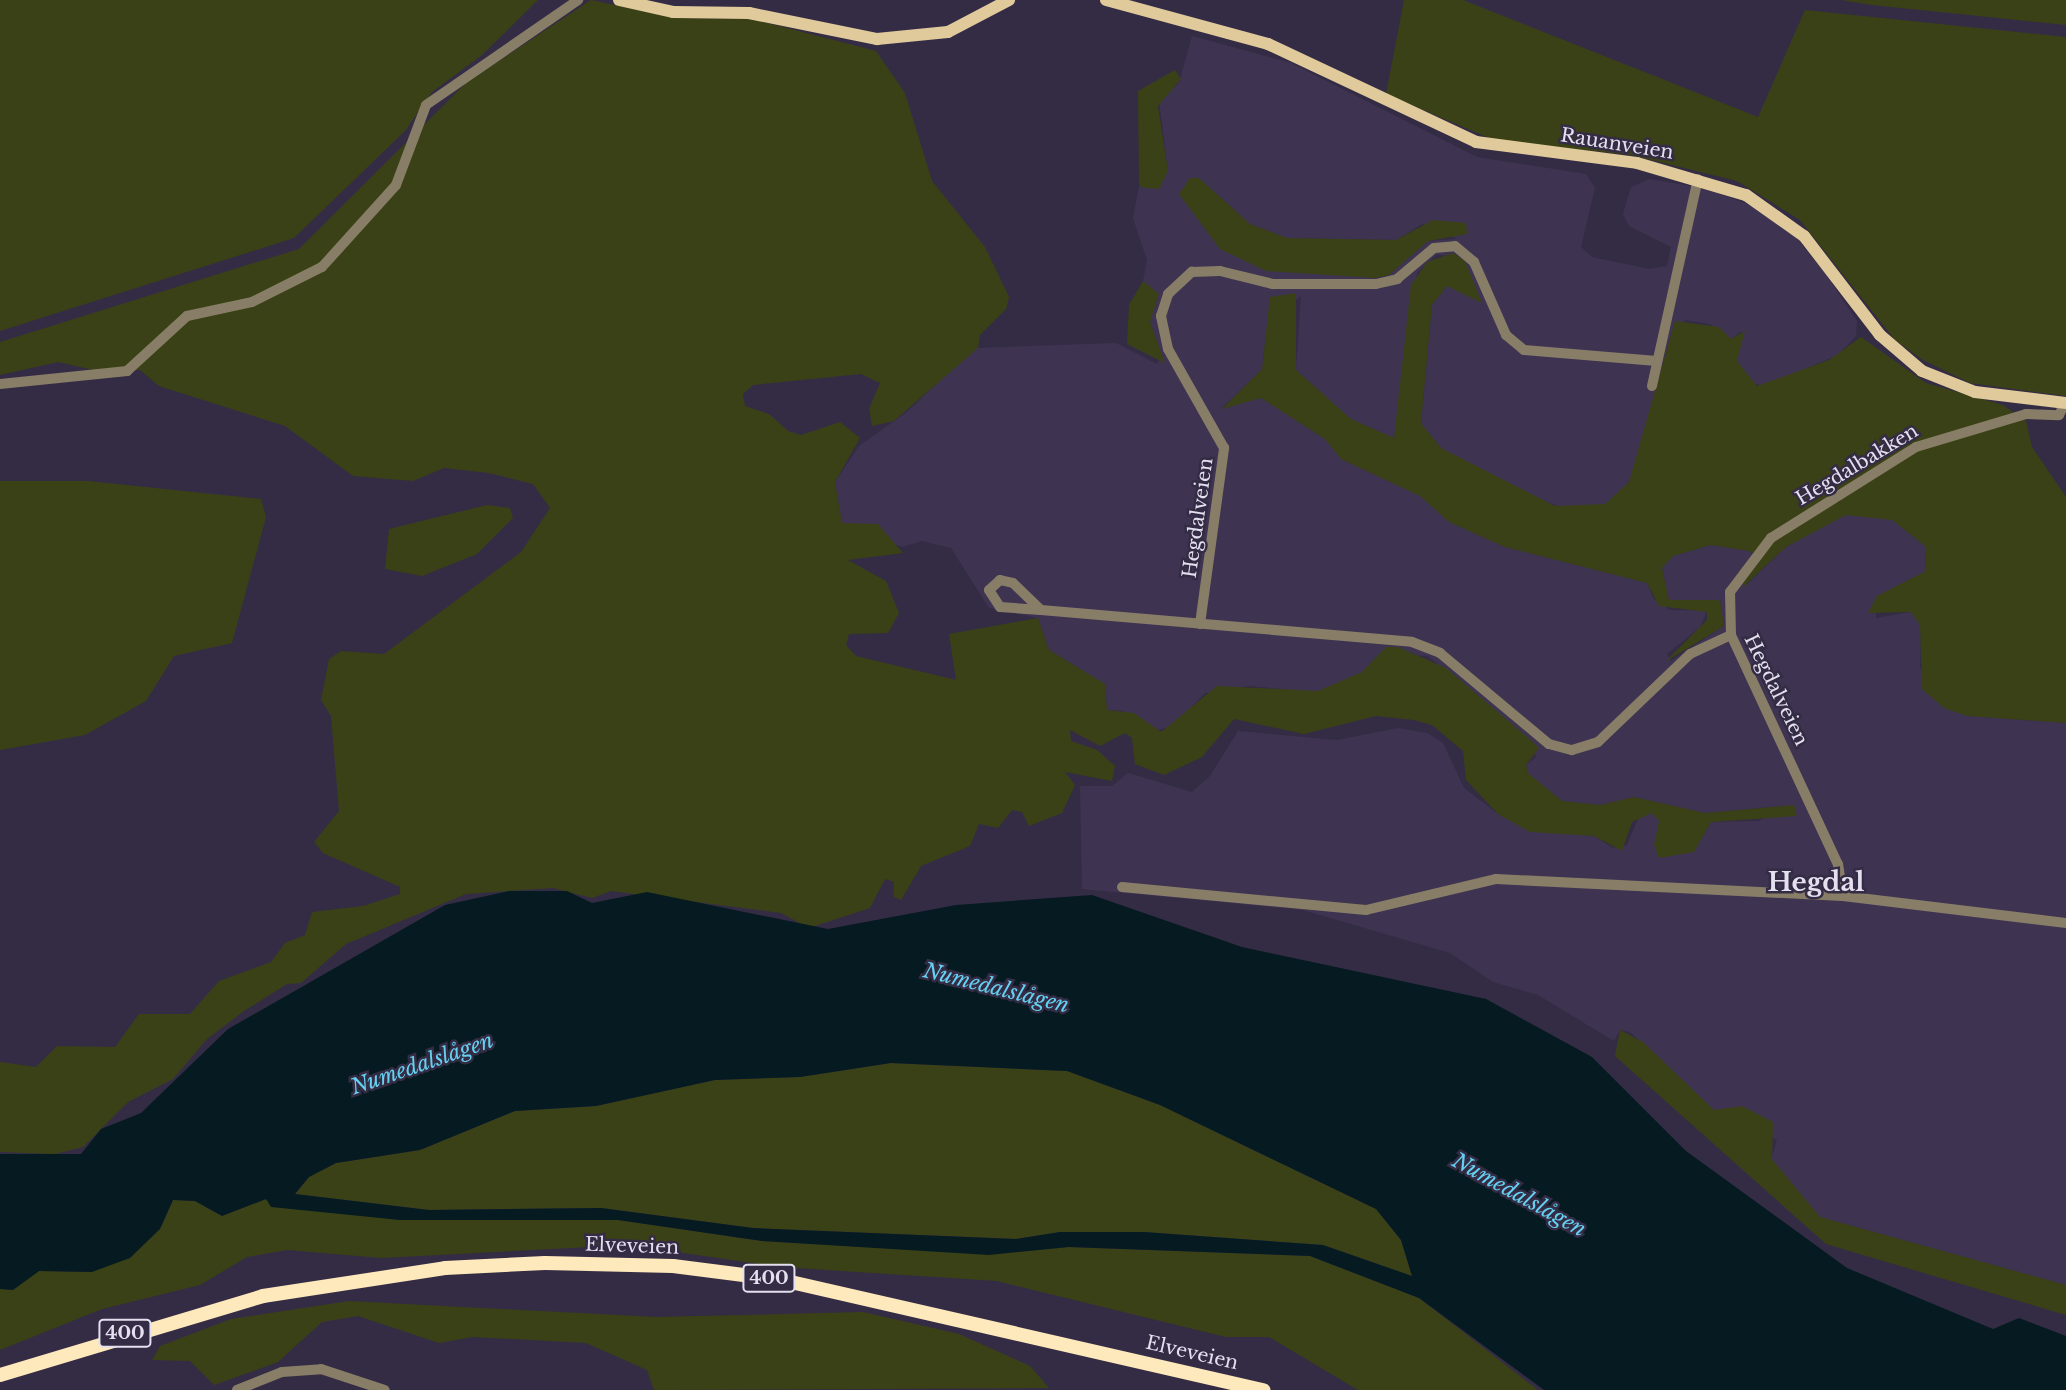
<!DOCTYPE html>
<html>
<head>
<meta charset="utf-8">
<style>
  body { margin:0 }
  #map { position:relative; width:2066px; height:1390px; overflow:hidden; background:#342c44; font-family:"Libre Baskerville",serif }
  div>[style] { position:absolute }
  .built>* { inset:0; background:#3e3452 }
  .green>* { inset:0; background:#3b4116 }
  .water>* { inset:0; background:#051b21 }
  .minor>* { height:10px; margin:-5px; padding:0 5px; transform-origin:5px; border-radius:5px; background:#887e67 }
  .major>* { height:12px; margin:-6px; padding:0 6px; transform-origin:6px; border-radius:6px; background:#e0ca9b }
  .highway>* { height:14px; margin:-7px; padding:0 7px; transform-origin:7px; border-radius:7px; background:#fee9bc }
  span { translate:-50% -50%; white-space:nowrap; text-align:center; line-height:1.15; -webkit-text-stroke:5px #342c44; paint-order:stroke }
  .shield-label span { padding:2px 5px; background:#342c44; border:2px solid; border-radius:5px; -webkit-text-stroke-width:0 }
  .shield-label { font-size:18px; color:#e4e0f0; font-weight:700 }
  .street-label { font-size:19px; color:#e4e0f0 }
  .water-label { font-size:21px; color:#65d1f0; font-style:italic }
  .district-label { font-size:26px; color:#e4e0f0; font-weight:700 }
</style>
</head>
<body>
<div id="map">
  <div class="built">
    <i style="clip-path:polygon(evenodd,1192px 36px,1291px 63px,1477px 157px,1586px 174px,1595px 188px,1581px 247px,1592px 257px,1649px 269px,1667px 266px,1671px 247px,1629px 226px,1623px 214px,1631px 187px,1649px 179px,1708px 189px,1757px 208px,1793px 234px,1825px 273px,1857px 321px,1856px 336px,1838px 355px,1764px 386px,1752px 383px,1737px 361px,1742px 331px,1731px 339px,1710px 324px,1685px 320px,1639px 463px,1622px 493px,1605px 504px,1568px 509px,1534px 498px,1441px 448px,1421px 423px,1432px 305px,1447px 286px,1482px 302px,1458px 256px,1436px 255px,1417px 273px,1394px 438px,1351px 419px,1296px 370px,1301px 296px,1267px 325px,1262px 369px,1222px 408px,1261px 398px,1325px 439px,1341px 459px,1420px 496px,1449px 522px,1505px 547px,1647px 583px,1653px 598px,1670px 610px,1707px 611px,1700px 627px,1667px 654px,1671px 661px,1724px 626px,1720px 600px,1669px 600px,1662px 568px,1673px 556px,1711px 545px,1749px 551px,1754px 554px,1746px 585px,1786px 547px,1846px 514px,1892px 520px,1925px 546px,1926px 571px,1877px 596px,1876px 618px,1911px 612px,1921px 625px,1920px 668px,1967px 716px,2066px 723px,2066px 1285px,1820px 1217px,1771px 1159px,1777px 1140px,1714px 1110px,1630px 1032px,1620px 1030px,1614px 1041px,1538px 995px,1493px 982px,1450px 953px,1303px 910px,1082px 889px,1080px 786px,1112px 786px,1128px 773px,1192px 792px,1210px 776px,1238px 731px,1337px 740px,1398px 728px,1427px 733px,1443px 743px,1464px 788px,1498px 814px,1530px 831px,1594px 836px,1613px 848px,1627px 845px,1640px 814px,1652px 813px,1701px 840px,1711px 822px,1759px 821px,1783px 806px,1705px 813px,1634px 797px,1600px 805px,1562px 801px,1528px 773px,1526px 765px,1536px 757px,1533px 742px,1428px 656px,1379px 654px,1362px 672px,1318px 692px,1248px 686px,1205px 693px,1173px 726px,1153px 731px,1123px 711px,1107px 710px,1105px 684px,1049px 650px,1038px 618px,989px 608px,951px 548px,922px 541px,902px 547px,887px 541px,878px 524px,842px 524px,835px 482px,859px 446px,907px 412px,974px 348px,1116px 343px,1157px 364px,1162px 355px,1150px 322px,1158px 294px,1143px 281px,1147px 260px,1133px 218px,1139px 186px,1146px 188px,1168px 171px,1159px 100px,1179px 83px,1192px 36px,1199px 178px,1250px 224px,1287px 238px,1396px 240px,1422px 224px,1458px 239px,1427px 241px,1389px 275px,1376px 278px,1220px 249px,1179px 194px,1199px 178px)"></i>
  </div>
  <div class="green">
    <i style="clip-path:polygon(0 0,538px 0,482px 55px,432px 92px,405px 131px,294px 238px,0 331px)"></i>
    <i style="clip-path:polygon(591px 0,677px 18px,752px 19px,876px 51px,905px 93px,932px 181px,985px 247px,1009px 297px,1006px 309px,980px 335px,978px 348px,894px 421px,872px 426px,869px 409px,880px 383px,861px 374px,753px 385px,743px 394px,745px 406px,769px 414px,788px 431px,801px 435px,840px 422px,860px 438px,835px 482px,842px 523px,878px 524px,903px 553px,848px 560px,886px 581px,899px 613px,888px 633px,849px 634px,846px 645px,856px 656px,956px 680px,949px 634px,1038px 618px,1049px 650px,1105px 684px,1107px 710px,1134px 713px,1161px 732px,1217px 686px,1318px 691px,1362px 672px,1386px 647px,1398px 647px,1446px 668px,1533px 742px,1539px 748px,1526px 765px,1528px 773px,1562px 801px,1600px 805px,1634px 797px,1705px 813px,1794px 805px,1797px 816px,1711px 822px,1694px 852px,1659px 858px,1654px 845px,1659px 821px,1652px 813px,1632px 822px,1622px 851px,1594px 836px,1530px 832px,1498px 814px,1466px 780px,1463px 751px,1432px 725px,1414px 720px,1376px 716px,1304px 734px,1234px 719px,1202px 757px,1164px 775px,1135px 764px,1132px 738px,1125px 733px,1100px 746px,1070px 730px,1071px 741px,1097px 750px,1115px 766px,1112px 781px,1065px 772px,1075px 785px,1062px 813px,1029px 826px,1022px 812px,1012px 810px,998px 828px,979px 824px,970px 846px,921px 866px,901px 900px,894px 897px,894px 882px,885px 879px,870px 908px,809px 928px,781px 913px,611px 891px,592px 898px,553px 888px,466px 894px,346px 944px,301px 983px,287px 984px,244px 1011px,207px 1039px,173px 1079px,128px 1102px,83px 1147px,55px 1154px,0 1152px,0 1062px,36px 1067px,57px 1046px,115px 1047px,139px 1014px,190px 1014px,219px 981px,271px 962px,285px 943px,305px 935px,312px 912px,363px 906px,400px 894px,400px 887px,323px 853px,314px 842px,339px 811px,331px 716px,321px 700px,329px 659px,341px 651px,384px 654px,521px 552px,550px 508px,533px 484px,489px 473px,444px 468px,413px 481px,353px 476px,285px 426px,159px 386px,140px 370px,93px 370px,58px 362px,0 375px,0 342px,299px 249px,466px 83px)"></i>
    <i style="clip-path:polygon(1404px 0,1463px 0,1758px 117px,1805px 10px,2066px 37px,2066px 396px,1970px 383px,1923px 360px,1895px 340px,1800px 220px,1737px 181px,1631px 155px,1496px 141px,1386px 94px)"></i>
    <i style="clip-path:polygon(1841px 0,2066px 0,2066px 25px,1872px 5px)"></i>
    <i style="clip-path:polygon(1175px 70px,1181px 79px,1158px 106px,1168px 171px,1159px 189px,1146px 188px,1139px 186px,1138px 91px)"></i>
    <i style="clip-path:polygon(1190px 178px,1199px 178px,1250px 224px,1287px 238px,1396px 240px,1433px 220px,1466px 223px,1467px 234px,1428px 241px,1389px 275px,1375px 278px,1266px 271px,1220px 249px,1179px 194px)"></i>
    <i style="clip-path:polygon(1453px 253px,1465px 261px,1482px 303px,1447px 286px,1432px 305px,1421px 423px,1441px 448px,1555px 506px,1605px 504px,1629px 482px,1675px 321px,1719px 327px,1731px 339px,1745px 331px,1737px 361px,1757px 386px,1829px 360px,1861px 337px,1926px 383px,2003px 405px,2026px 421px,2032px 447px,2066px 497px,2066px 723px,1967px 716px,1944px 708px,1922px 689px,1920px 625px,1911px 612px,1868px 613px,1877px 596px,1926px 571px,1925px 546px,1892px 520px,1846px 515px,1786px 547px,1742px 588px,1754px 554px,1749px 551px,1711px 545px,1673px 556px,1662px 568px,1669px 600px,1720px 600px,1724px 626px,1665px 662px,1707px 620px,1707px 612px,1659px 606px,1647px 583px,1505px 547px,1449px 522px,1420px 496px,1341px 459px,1325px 439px,1261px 398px,1222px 409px,1262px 369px,1270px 297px,1296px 293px,1296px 370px,1351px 419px,1394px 438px,1411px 285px,1427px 262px)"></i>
    <i style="clip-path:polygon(1143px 281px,1159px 294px,1150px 322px,1165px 363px,1127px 344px,1129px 305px)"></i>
    <i style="clip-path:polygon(0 481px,88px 481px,261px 499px,266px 517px,232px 643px,174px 656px,146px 701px,85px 735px,0 750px)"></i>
    <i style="clip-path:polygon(487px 505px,510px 508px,513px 518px,477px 554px,422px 576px,385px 569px,389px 529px)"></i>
    <i style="clip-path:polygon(1620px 1030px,1643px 1042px,1714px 1110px,1742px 1106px,1773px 1122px,1772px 1159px,1820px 1217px,2066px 1285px,2066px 1315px,1826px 1244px,1615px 1056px)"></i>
    <i style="clip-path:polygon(891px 1063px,1067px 1071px,1160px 1105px,1376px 1209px,1401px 1240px,1412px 1276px,1323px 1245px,1144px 1232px,1060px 1232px,1016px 1239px,753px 1228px,601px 1208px,429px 1210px,295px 1194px,309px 1177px,336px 1163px,420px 1150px,515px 1111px,596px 1106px,715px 1080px,800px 1077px)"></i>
    <i style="clip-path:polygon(266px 1199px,400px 1220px,618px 1220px,762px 1241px,989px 1254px,1069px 1247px,1310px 1256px,1419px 1298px,1538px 1390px,1358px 1390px,1269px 1337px,1226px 1337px,997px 1281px,780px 1267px,629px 1245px,381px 1258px,287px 1250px,247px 1257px,200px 1285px,102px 1309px,0 1350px,0 1289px,13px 1290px,39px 1271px,92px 1272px,160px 1229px,173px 1200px,195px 1201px,222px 1216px)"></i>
    <i style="clip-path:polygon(349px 1301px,656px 1317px,863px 1312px,959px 1334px,1030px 1366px,1049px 1388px,654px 1390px,647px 1370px,586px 1343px,473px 1337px,439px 1343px,358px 1316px,322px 1322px,278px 1362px,214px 1385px,190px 1361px,152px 1360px,160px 1346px,231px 1319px)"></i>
  </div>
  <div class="water">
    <i style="clip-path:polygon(evenodd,509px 891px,567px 891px,592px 903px,647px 892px,828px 929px,956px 905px,1092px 895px,1242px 947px,1486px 999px,1592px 1057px,1686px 1151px,1847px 1268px,1993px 1329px,2019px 1318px,2066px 1336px,2066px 1390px,1544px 1390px,1419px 1298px,1310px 1256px,1069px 1247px,989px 1255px,762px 1241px,618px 1220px,400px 1220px,271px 1207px,266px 1199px,222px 1216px,195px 1201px,173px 1200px,160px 1229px,130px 1258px,92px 1272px,39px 1271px,13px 1290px,0 1289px,0 1154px,81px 1154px,101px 1129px,141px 1113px,228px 1029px,445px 905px,509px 891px,891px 1063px,1067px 1071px,1160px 1105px,1376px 1209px,1401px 1240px,1412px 1276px,1323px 1245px,1144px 1232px,1060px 1232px,1016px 1239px,753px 1228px,601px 1208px,429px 1210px,295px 1194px,309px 1177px,336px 1163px,420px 1150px,515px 1111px,596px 1106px,715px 1080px,800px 1077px,891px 1063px)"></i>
  </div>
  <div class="minor">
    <i style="left:0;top:384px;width:128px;rotate:-5.8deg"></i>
    <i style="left:127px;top:371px;width:81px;rotate:-42.5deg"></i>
    <i style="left:187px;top:316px;width:66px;rotate:-12.2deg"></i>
    <i style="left:252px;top:302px;width:78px;rotate:-26.6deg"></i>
    <i style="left:322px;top:267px;width:110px;rotate:-47.9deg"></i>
    <i style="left:396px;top:185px;width:85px;rotate:-69.4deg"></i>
    <i style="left:426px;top:105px;width:185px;rotate:-34.6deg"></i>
    <i style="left:1652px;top:386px;width:212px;rotate:-77.5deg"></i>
    <i style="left:1041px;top:610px;width:41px;rotate:-175.8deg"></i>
    <i style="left:1000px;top:607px;width:20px;rotate:-123deg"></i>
    <i style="left:989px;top:590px;width:15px;rotate:-42deg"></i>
    <i style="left:1000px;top:580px;width:13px;rotate:13deg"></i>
    <i style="left:1013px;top:583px;width:39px;rotate:44deg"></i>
    <i style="left:1041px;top:610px;width:372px;rotate:4.9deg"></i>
    <i style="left:1412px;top:642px;width:30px;rotate:21deg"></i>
    <i style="left:1440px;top:653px;width:142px;rotate:39.9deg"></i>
    <i style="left:1549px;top:744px;width:24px;rotate:15deg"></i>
    <i style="left:1572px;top:750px;width:27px;rotate:-17deg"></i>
    <i style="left:1598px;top:742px;width:127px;rotate:-43.7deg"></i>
    <i style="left:1690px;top:654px;width:45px;rotate:-24.9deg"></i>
    <i style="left:1731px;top:635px;width:253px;rotate:65deg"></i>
    <i style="left:1838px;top:864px;width:32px;rotate:81deg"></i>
    <i style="left:1200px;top:624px;width:178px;rotate:-82.2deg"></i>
    <i style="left:1224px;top:448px;width:114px;rotate:-119.5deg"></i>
    <i style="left:1168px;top:349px;width:34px;rotate:-102deg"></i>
    <i style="left:1161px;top:316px;width:23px;rotate:-72deg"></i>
    <i style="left:1168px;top:294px;width:33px;rotate:-43deg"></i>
    <i style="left:1192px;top:272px;width:28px;rotate:-2deg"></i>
    <i style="left:1220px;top:271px;width:55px;rotate:13.8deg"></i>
    <i style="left:1273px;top:284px;width:103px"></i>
    <i style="left:1376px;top:284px;width:22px;rotate:-13deg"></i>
    <i style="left:1397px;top:279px;width:48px;rotate:-40deg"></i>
    <i style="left:1434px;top:248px;width:21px;rotate:-5deg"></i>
    <i style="left:1455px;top:246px;width:25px;rotate:40deg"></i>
    <i style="left:1474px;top:262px;width:80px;rotate:66.3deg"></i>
    <i style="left:1506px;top:335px;width:23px;rotate:40deg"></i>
    <i style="left:1524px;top:350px;width:133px;rotate:4.7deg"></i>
    <i style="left:1731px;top:635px;width:43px;rotate:-91.3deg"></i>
    <i style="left:1730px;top:592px;width:68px;rotate:-52.8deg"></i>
    <i style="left:1771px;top:538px;width:171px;rotate:-32.1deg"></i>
    <i style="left:1916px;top:447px;width:115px;rotate:-16.7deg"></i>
    <i style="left:2026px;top:414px;width:33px;rotate:2deg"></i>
    <i style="left:2059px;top:415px;width:13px;rotate:-63deg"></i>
    <i style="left:1122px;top:887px;width:245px;rotate:5.4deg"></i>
    <i style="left:1366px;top:910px;width:134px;rotate:-13.4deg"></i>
    <i style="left:1496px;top:879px;width:347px;rotate:2.8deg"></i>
    <i style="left:1843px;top:896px;width:225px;rotate:6.9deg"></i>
    <i style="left:237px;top:1390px;width:48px;rotate:-21.8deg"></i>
    <i style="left:282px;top:1372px;width:39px;rotate:-4deg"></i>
    <i style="left:321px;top:1369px;width:67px;rotate:18.2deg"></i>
  </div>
  <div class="major">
    <i style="left:619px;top:0;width:55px;rotate:12.5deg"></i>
    <i style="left:673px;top:12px;width:76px;rotate:0.8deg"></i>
    <i style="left:749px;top:13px;width:131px;rotate:11.5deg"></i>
    <i style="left:877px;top:39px;width:71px;rotate:-5.6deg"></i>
    <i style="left:948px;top:32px;width:69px;rotate:-27.7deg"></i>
    <i style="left:1106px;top:0;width:168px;rotate:15.2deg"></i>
    <i style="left:1268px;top:44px;width:230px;rotate:25.2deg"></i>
    <i style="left:1476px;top:142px;width:162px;rotate:7.4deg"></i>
    <i style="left:1637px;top:163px;width:114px;rotate:16.4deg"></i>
    <i style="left:1746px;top:195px;width:71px;rotate:35.3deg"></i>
    <i style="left:1804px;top:236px;width:125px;rotate:52.5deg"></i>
    <i style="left:1880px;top:335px;width:55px;rotate:40.6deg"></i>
    <i style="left:1922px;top:371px;width:57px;rotate:21.6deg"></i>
    <i style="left:1975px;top:392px;width:92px;rotate:6.9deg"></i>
  </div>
  <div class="highway">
    <i style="left:0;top:1375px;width:275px;rotate:-16.7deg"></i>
    <i style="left:263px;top:1296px;width:184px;rotate:-8.7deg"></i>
    <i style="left:445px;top:1268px;width:100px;rotate:-2.9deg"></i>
    <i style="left:545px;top:1263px;width:128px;rotate:1.3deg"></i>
    <i style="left:673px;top:1266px;width:110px;rotate:7.3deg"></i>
    <i style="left:782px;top:1280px;width:494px;rotate:12.9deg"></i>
  </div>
  <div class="shield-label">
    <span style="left:769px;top:1278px">400</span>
    <span style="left:125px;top:1333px">400</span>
  </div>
  <div class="street-label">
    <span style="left:1617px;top:144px;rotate:9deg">Rauanveien</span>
    <span style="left:1857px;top:465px;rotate:-31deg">Hegdalbakken</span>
    <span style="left:1198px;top:518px;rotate:-82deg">Hegdalveien</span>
    <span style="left:1776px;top:690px;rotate:64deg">Hegdalveien</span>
    <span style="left:632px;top:1246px;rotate:2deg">Elveveien</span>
    <span style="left:1192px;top:1353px;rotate:13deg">Elveveien</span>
  </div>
  <div class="water-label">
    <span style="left:996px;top:988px;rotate:14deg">Numedalslågen</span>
    <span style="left:422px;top:1064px;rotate:-19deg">Numedalslågen</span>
    <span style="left:1519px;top:1195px;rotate:29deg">Numedalslågen</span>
  </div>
  <div class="district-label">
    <span style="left:1816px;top:883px">Hegdal</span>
  </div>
</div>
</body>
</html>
